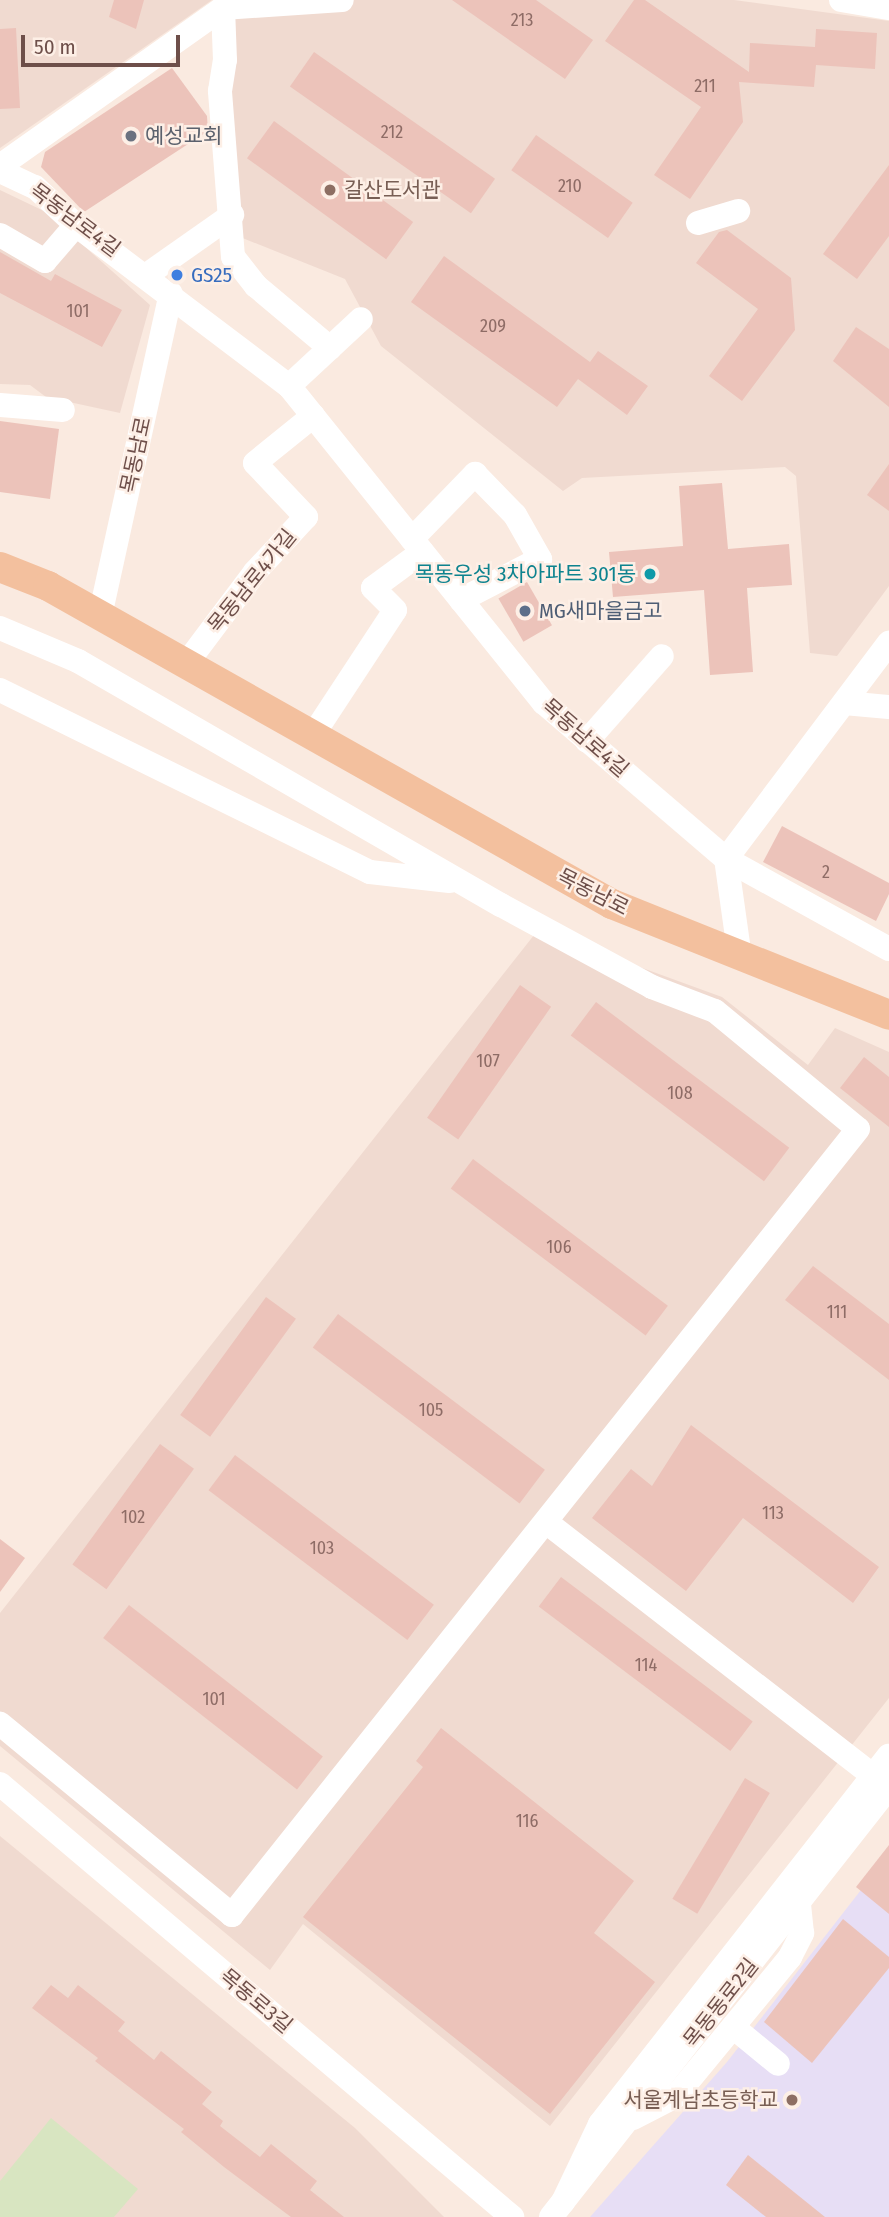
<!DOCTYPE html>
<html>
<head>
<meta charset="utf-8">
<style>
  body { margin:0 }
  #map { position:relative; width:889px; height:2217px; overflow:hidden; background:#faeae0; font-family:"Fira Sans Condensed","Noto Sans KR",sans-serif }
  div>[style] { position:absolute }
  .residential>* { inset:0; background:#f0dad0 }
  .education>* { inset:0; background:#e7def5 }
  .green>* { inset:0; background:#d8e5c1 }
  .building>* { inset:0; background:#ecc3ba; transform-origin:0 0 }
  .minor>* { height:24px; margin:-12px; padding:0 12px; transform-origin:12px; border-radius:12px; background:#fff }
  .major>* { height:30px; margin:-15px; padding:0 15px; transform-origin:15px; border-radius:15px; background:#f3c09e }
  .dots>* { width:19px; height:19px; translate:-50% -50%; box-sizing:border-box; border:4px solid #fdefe6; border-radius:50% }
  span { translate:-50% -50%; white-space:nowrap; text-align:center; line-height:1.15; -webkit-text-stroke:5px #fdefe6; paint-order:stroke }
  .number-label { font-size:18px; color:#8e6c66 }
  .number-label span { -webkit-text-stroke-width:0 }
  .worship-label { font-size:21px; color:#5b616d }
  .left { translate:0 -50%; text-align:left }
  .education-label { font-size:21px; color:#785e54 }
  .right { translate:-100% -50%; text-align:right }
  .street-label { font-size:21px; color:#6e4f4a }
  .shop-label { font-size:21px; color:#366cbe }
  .culture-label { font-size:21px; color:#0d838f }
  .service-label { font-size:21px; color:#4e5e75 }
  .scale { position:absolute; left:21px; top:35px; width:159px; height:32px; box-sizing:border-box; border:4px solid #6e4f4a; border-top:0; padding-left:9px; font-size:21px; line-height:24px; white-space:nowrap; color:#6e4f4a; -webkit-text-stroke:5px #fdefe6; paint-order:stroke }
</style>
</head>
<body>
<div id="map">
  <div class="residential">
    <i style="clip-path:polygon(0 0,212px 0,0 148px)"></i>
    <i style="clip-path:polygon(347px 0,734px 0,889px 21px,889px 586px,837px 656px,810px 653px,796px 476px,785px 467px,582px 478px,563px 491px,381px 346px,345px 279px,240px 237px,227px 16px)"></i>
    <i style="clip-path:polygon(0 190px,46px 212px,150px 305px,120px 413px,46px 397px,30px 385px,0 384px)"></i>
    <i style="clip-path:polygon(538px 930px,722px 997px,808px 1065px,835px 1028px,889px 1052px,889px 1698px,550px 2126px,303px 1924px,270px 1970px,0 1746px,0 1613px)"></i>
    <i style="clip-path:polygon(0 1836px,355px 2128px,444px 2217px,0 2217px)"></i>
  </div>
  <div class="education">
    <i style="clip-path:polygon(889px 1854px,889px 2217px,590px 2217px,727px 2062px)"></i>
  </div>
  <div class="green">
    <i style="clip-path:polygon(51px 2118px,138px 2189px,114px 2217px,0 2217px,0 2181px)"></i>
  </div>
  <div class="building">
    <i style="clip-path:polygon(114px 0,144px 0,136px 29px,109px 17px)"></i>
    <i style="clip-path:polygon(452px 0,536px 0,593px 40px,565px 79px)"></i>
    <i style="clip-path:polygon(634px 0,645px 0,749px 72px,750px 43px,815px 47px,816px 29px,877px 33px,875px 69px,816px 65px,814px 87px,739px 82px,743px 122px,690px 199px,654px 175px,701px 107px,605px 41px)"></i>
    <i style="clip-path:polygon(16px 28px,20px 108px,0 109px,0 29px)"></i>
    <i style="left:314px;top:52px;width:221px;height:42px;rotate:35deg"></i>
    <i style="clip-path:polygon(172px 68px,207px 116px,208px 131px,84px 212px,41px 167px,45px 152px)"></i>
    <i style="left:274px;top:121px;width:172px;height:46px;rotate:36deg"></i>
    <i style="left:536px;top:135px;width:118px;height:43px;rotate:35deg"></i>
    <i style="clip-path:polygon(889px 165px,889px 236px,857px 279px,823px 254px)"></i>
    <i style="clip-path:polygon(727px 230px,791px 278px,795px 330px,742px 401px,709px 376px,758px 309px,696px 263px,719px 232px)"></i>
    <i style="clip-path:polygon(0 252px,51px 281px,55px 274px,122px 310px,102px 347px,0 293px)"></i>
    <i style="clip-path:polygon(444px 256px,590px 362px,598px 351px,648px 386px,627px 415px,578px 379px,557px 407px,411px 302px)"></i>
    <i style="clip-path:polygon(856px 327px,889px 349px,889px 407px,833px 361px)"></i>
    <i style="clip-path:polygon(0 421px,59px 429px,50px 499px,0 492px)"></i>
    <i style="clip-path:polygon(889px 464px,889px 511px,867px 495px)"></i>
    <i style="clip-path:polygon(722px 483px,728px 549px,789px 544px,792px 585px,747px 588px,753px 672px,710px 675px,704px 590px,613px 597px,609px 552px,683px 546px,679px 486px)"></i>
    <i style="left:527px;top:582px;width:50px;height:33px;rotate:60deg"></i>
    <i style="clip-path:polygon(782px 826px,889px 883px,889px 894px,876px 921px,763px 862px)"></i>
    <i style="left:520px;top:985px;width:38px;height:162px;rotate:35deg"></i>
    <i style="left:596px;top:1002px;width:242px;height:42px;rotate:37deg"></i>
    <i style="clip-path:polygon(864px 1057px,889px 1077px,889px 1127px,840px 1088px)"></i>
    <i style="left:473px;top:1159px;width:244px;height:37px;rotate:37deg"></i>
    <i style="clip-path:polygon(813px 1266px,889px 1324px,889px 1380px,785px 1300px)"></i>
    <i style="left:266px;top:1297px;width:37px;height:146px;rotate:36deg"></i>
    <i style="left:338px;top:1314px;width:259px;height:42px;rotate:37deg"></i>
    <i style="clip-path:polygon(691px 1425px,879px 1567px,853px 1603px,743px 1518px,686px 1591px,592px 1518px,631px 1469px,652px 1486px)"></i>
    <i style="left:160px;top:1444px;width:42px;height:149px;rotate:36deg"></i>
    <i style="left:235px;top:1455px;width:249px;height:44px;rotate:37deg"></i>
    <i style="clip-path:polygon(0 1539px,25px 1558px,0 1592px)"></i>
    <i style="left:561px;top:1577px;width:240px;height:37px;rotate:37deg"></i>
    <i style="left:129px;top:1605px;width:246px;height:42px;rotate:38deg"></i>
    <i style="clip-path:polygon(441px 1728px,634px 1881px,594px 1933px,655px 1982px,550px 2114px,303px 1917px,423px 1767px,416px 1761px)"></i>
    <i style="left:745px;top:1778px;width:29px;height:141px;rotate:31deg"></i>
    <i style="clip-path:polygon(889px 1845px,889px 1914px,856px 1887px)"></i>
    <i style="clip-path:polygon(843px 1919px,889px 1957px,889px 1968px,812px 2063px,764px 2022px)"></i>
    <i style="clip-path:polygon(51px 1985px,68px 1998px,78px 1985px,125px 2022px,118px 2031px,154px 2060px,161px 2051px,212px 2092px,202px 2104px,223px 2121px,220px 2126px,260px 2157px,271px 2144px,317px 2181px,310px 2190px,344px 2217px,291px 2217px,224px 2167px,181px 2132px,184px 2129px,95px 2061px,98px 2058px,32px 2008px)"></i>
    <i style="clip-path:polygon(748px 2155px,825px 2217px,766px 2217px,726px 2185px)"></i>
  </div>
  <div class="minor">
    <i style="left:841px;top:0;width:49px;rotate:9.5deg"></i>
    <i style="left:0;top:166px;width:273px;rotate:-35.3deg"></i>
    <i style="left:0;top:171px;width:38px;rotate:25deg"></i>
    <i style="left:35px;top:187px;width:56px;rotate:42.8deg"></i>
    <i style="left:76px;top:225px;width:267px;rotate:37.1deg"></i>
    <i style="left:289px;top:386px;width:407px;rotate:51.2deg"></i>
    <i style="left:544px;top:703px;width:240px;rotate:40.6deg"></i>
    <i style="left:726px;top:859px;width:186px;rotate:28.9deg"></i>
    <i style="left:698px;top:223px;width:42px;rotate:-16.7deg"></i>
    <i style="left:0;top:235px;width:52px;rotate:30deg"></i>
    <i style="left:45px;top:261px;width:48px;rotate:-49.3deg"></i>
    <i style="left:148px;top:274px;width:103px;rotate:-35.1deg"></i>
    <i style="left:330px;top:348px;width:97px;rotate:-140deg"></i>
    <i style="left:256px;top:286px;width:37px;rotate:-128deg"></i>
    <i style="left:233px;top:257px;width:167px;rotate:-94.5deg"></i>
    <i style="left:220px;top:91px;width:31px;rotate:-81deg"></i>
    <i style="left:225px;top:60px;width:52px;rotate:-92.2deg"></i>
    <i style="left:223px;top:8px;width:119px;rotate:-3.8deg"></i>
    <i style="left:289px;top:386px;width:98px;rotate:-42.9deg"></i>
    <i style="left:0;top:405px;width:63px;rotate:4.5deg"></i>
    <i style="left:412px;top:539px;width:91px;rotate:-45.9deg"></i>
    <i style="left:475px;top:474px;width:57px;rotate:45.7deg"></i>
    <i style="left:515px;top:515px;width:51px;rotate:60.4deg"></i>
    <i style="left:540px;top:559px;width:89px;rotate:152.6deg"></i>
    <i style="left:100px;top:616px;width:330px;rotate:-77.6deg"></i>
    <i style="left:0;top:628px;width:85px;rotate:22.9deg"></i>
    <i style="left:78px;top:661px;width:488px;rotate:30deg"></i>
    <i style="left:501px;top:905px;width:172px;rotate:28.5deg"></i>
    <i style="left:652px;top:987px;width:67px;rotate:20.9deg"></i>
    <i style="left:715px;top:1011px;width:185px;rotate:39.5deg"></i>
    <i style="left:858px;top:1129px;width:1005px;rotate:128.54deg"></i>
    <i style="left:232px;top:1915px;width:301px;rotate:-140.5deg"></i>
    <i style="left:186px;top:664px;width:115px;rotate:-53.1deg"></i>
    <i style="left:255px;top:572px;width:75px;rotate:-47.2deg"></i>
    <i style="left:306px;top:517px;width:74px;rotate:-133.4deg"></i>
    <i style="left:255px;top:463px;width:75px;rotate:-39deg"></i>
    <i style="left:0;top:690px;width:412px;rotate:26.2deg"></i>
    <i style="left:370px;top:872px;width:80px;rotate:6.5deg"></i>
    <i style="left:844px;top:703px;width:45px;rotate:5.1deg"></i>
    <i style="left:313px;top:735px;width:149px;rotate:-56.7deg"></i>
    <i style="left:395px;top:610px;width:31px;rotate:-135deg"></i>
    <i style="left:373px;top:588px;width:61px;rotate:-36.3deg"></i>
    <i style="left:587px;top:741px;width:113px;rotate:-48.6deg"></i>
    <i style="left:740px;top:958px;width:100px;rotate:-98deg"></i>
    <i style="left:726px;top:859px;width:271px;rotate:-53deg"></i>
    <i style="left:546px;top:1522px;width:414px;rotate:37.8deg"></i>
    <i style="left:0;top:1784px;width:671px;rotate:40.22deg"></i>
    <i style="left:733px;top:2027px;width:58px;rotate:39.4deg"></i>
    <i style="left:633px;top:2118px;width:48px;rotate:-27.1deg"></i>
    <i style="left:676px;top:2096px;width:180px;rotate:-50.6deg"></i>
    <i style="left:790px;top:1957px;width:27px;rotate:-63deg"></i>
    <i style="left:802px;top:1933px;width:30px;rotate:-96deg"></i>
    <i style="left:563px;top:2202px;width:86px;rotate:-64.6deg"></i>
    <i style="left:600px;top:2124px;width:468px;rotate:-51.9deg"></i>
    <i style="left:551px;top:2217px;width:547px;rotate:-51.83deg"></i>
  </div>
  <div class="major">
    <i style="left:0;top:567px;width:52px;rotate:21.6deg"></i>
    <i style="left:48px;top:586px;width:647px;rotate:29.42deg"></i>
    <i style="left:612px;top:904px;width:298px;rotate:21.8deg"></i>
  </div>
  <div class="dots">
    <i style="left:131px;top:136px;background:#6b7280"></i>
    <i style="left:330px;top:190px;background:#8d6e63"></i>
    <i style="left:177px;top:275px;background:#3f7fe0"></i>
    <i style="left:650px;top:574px;background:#0f9aa8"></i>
    <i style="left:525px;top:611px;background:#5c6f8a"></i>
    <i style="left:792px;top:2100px;background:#8d6e63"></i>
  </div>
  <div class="number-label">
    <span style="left:522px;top:20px">213</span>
    <span style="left:705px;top:86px">211</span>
    <span style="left:392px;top:132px">212</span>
    <span style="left:570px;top:186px">210</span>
    <span style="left:78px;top:311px">101</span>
    <span style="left:493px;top:326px">209</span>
    <span style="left:826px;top:872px">2</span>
    <span style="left:488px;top:1061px">107</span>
    <span style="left:680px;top:1093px">108</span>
    <span style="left:559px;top:1247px">106</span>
    <span style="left:837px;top:1312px">111</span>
    <span style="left:431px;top:1410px">105</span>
    <span style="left:773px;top:1513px">113</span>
    <span style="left:133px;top:1517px">102</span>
    <span style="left:322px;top:1548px">103</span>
    <span style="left:646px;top:1665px">114</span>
    <span style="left:214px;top:1699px">101</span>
    <span style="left:527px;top:1821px">116</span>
  </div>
  <div class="worship-label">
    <span class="left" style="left:145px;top:136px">예성교회</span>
  </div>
  <div class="education-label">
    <span class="left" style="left:344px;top:190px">갈산도서관</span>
    <span class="right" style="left:778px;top:2100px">서울계남초등학교</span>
  </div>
  <div class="street-label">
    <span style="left:75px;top:220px;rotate:37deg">목동남로4길</span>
    <span style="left:136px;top:455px;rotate:-78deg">목동남로</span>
    <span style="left:252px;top:581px;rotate:-51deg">목동남로4가길</span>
    <span style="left:585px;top:738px;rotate:41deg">목동남로4길</span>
    <span style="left:593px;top:892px;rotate:27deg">목동남로</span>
    <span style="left:256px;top:2001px;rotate:40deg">목동로3길</span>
    <span style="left:721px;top:2003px;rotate:-52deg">목동동로2길</span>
  </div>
  <div class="shop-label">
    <span class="left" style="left:191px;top:275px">GS25</span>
  </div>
  <div class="culture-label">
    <span class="right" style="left:636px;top:574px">목동우성 3차아파트 301동</span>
  </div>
  <div class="service-label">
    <span class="left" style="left:539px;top:611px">MG새마을금고</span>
  </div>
  <div class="scale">50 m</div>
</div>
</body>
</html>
